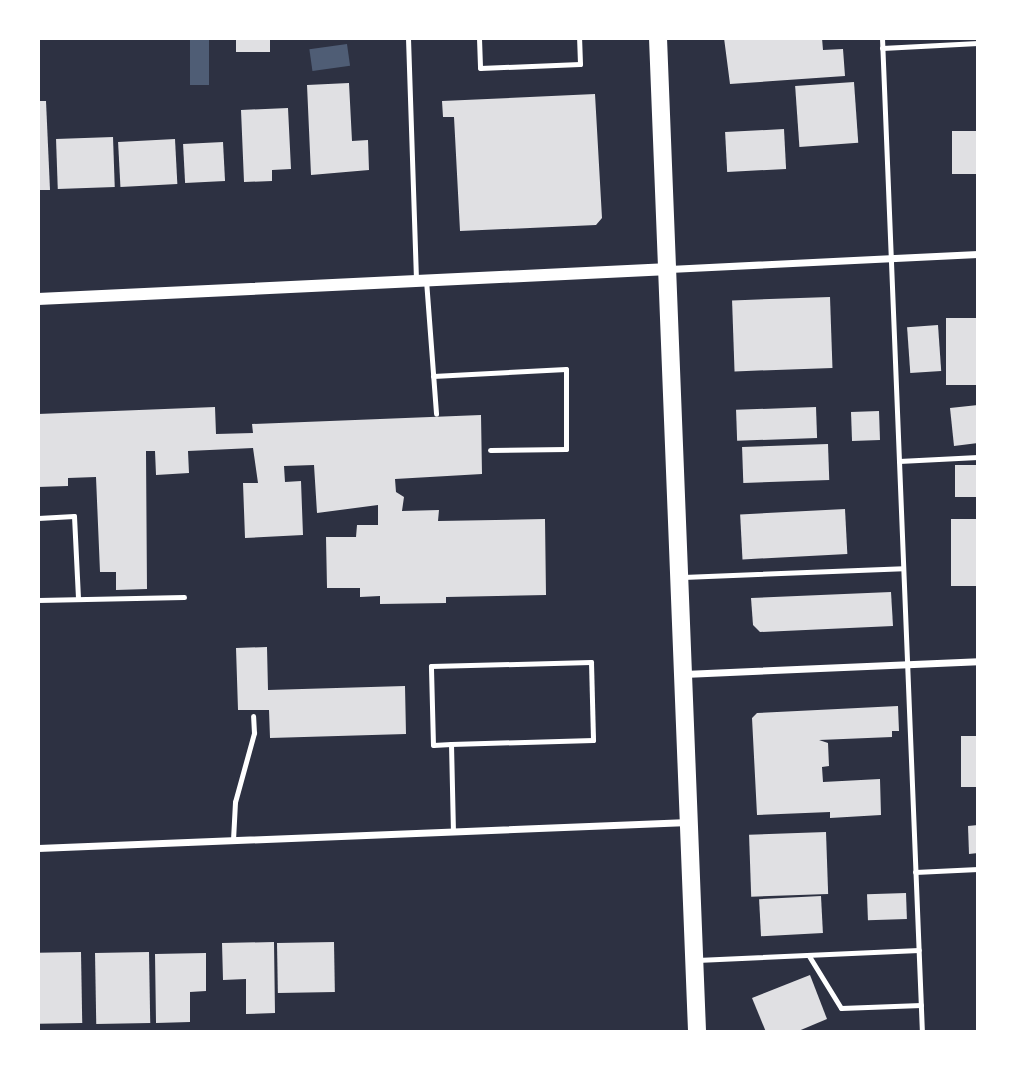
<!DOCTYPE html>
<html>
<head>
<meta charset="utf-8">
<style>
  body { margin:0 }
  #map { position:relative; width:1016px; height:1070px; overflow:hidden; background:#2d3142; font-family:"Fira Sans",sans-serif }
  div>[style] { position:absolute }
  .water>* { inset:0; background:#4f5d75; transform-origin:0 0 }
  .building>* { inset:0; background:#e0e0e3; transform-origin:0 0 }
  .service>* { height:5px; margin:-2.5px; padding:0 2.5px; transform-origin:2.5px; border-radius:2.5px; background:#fff }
  .minor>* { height:7px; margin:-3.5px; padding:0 3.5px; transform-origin:3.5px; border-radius:3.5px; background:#fff }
  .tertiary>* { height:12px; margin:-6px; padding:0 6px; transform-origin:6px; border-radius:6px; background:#fff }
  .primary>* { height:18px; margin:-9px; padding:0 9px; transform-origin:9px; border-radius:9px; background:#fff }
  span { translate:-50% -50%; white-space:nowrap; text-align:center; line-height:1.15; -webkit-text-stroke:5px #fff; paint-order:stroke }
  .frame { position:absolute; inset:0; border:40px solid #fff; pointer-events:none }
</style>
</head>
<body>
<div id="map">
  <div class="water">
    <i style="left:190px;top:39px;width:19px;height:46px"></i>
    <i style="left:347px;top:44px;width:22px;height:38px;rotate:82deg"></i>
  </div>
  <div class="building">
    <i style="left:236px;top:38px;width:34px;height:14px"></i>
    <i style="clip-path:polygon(724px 38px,822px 38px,823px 50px,843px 49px,845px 76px,730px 84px)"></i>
    <i style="left:854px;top:82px;width:61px;height:59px;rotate:86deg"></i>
    <i style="clip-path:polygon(349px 83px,352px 141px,368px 140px,369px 170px,311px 175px,307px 85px)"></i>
    <i style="clip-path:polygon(595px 94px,602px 218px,596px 225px,460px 231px,454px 117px,443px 117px,442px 101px)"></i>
    <i style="clip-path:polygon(38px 101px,46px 101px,50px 190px,38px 190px)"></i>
    <i style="clip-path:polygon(288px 108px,291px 169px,272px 170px,272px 181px,244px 182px,241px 110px)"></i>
    <i style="left:784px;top:129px;width:40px;height:59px;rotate:87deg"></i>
    <i style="left:978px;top:131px;width:43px;height:26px;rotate:90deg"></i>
    <i style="left:113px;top:137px;width:50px;height:57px;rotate:88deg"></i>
    <i style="left:175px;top:139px;width:45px;height:57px;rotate:87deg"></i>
    <i style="left:223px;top:142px;width:39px;height:40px;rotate:87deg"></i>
    <i style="left:830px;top:297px;width:71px;height:98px;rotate:88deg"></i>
    <i style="left:946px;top:318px;width:32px;height:67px"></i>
    <i style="left:938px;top:325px;width:46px;height:31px;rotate:86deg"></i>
    <i style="clip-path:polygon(978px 405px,978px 443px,954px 446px,950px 408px)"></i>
    <i style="clip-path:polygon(215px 407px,216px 434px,253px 433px,252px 424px,481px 415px,482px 474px,395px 479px,396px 492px,404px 497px,402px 511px,439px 510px,438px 521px,545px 519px,546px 595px,446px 597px,446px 603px,380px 604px,380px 596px,360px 597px,360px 588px,327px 588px,326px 537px,356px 537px,357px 525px,378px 525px,378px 505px,317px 513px,314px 465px,284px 466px,285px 482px,301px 481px,303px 535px,245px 538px,243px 483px,258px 483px,253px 448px,188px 451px,189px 473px,156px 475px,155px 451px,146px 451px,147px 589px,116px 590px,116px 572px,100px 572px,96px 477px,68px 478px,68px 486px,38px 487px,38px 414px)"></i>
    <i style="left:816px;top:407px;width:31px;height:80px;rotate:88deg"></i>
    <i style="left:879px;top:411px;width:29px;height:28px;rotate:88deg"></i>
    <i style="left:828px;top:444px;width:36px;height:86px;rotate:88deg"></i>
    <i style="left:978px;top:465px;width:32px;height:23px;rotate:90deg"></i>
    <i style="left:845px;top:509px;width:45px;height:105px;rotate:87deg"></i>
    <i style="left:978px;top:519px;width:67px;height:27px;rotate:90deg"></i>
    <i style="clip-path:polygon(891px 592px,893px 626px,760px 632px,753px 625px,751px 598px)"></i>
    <i style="clip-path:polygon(267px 647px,268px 690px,405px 686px,406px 734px,270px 738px,269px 710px,238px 710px,236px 648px)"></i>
    <i style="clip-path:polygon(898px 706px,899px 731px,892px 731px,892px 737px,819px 740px,828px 743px,829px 766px,822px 767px,823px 782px,880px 779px,881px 815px,830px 818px,830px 812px,757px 815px,752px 718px,757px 713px)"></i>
    <i style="left:961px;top:736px;width:17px;height:51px"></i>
    <i style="clip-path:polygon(978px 825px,978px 853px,969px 854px,968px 826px)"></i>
    <i style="left:826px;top:832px;width:62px;height:77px;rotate:88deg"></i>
    <i style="left:906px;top:893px;width:26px;height:39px;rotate:88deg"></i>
    <i style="left:821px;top:896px;width:37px;height:62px;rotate:87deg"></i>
    <i style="clip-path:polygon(274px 942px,275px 1013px,246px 1014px,246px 979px,223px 980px,222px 943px)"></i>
    <i style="left:334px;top:942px;width:50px;height:57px;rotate:89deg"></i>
    <i style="left:81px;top:952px;width:71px;height:43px;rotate:89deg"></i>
    <i style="left:149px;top:952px;width:71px;height:54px;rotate:89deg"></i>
    <i style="clip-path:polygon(206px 953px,206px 991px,190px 992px,190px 1022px,156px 1023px,155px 954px)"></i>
    <i style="clip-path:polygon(810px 975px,827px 1019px,796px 1032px,766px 1032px,752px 998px)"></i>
  </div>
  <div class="service">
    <i style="left:408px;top:38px;width:242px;rotate:88.1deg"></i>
    <i style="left:479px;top:38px;width:30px;rotate:88deg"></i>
    <i style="left:480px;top:68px;width:100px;rotate:-2.3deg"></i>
    <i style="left:580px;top:64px;width:26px;rotate:-92deg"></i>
    <i style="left:882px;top:38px;width:995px;rotate:87.7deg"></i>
    <i style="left:882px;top:48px;width:96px;rotate:-3deg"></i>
    <i style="left:426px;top:280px;width:134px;rotate:85.7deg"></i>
    <i style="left:433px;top:376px;width:133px;rotate:-3deg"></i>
    <i style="left:566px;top:369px;width:80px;rotate:90deg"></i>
    <i style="left:566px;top:449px;width:76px;rotate:179.2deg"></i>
    <i style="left:899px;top:461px;width:79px;rotate:-2.9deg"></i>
    <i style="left:38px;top:518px;width:36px;rotate:-3deg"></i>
    <i style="left:74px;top:516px;width:83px;rotate:87.2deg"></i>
    <i style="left:683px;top:577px;width:220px;rotate:-2.3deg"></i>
    <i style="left:38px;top:600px;width:146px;rotate:-1.2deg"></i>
    <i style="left:451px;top:744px;width:18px;rotate:177deg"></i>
    <i style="left:433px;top:745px;width:79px;rotate:-91.5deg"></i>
    <i style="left:431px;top:666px;width:160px;rotate:-1.4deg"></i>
    <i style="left:591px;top:662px;width:78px;rotate:88.5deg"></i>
    <i style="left:593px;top:740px;width:142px;rotate:178.4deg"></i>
    <i style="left:451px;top:744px;width:88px;rotate:88.7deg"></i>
    <i style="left:233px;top:840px;width:38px;rotate:-87deg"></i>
    <i style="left:235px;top:802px;width:72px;rotate:-74.6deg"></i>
    <i style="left:254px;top:733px;width:17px;rotate:-93deg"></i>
    <i style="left:915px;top:872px;width:63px;rotate:-2.7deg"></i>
    <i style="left:809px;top:956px;width:61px;rotate:58.4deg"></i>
    <i style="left:841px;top:1008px;width:80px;rotate:-2.1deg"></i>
    <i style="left:697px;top:960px;width:222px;rotate:-2.6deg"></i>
  </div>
  <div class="minor">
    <i style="left:669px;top:269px;width:309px;rotate:-2.8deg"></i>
    <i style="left:684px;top:674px;width:294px;rotate:-2.5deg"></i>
    <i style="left:38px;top:848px;width:651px;rotate:-2.29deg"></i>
  </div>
  <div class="tertiary">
    <i style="left:38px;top:299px;width:632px;rotate:-2.72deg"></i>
  </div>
  <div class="primary">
    <i style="left:658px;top:38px;width:995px;rotate:87.75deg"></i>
  </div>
  <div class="frame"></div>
</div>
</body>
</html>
